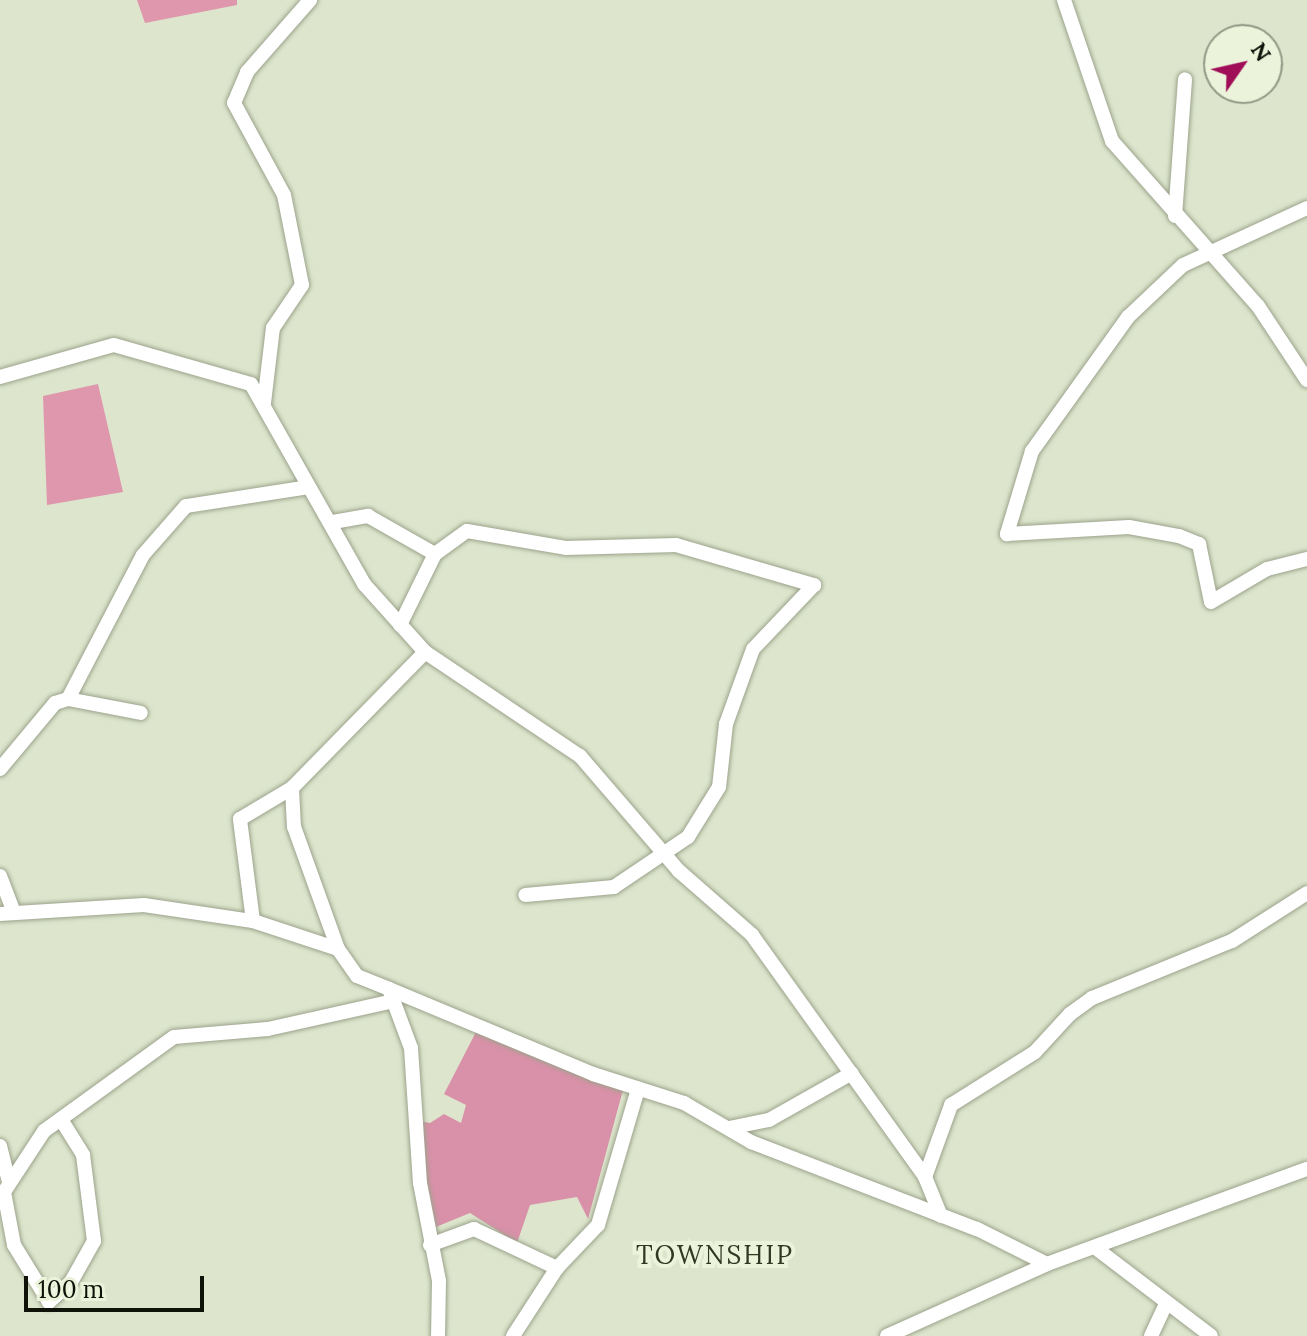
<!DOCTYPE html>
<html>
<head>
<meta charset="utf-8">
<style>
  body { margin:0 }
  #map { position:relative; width:1307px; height:1336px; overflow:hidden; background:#dde6cd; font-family:Lora,serif }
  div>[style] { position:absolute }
  .green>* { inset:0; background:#de97ad }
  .forest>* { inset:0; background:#d891a8 }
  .roads { filter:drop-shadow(0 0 2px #9ca38c) drop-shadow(0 0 2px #9ca38c) }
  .minor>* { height:14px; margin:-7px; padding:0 7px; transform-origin:7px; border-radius:7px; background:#fff }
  span { translate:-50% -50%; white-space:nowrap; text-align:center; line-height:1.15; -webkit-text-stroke:8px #ebf3da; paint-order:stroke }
  .quarter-label { font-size:26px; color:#313723; letter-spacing:2px }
  .north { position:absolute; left:1203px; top:24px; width:80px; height:80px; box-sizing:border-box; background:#ebf3da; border:2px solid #939986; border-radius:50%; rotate:56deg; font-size:22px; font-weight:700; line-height:32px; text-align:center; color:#0f1209 }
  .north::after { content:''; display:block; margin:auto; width:28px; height:36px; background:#9f0e57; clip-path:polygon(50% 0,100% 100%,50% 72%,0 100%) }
  .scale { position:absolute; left:24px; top:1276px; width:180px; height:36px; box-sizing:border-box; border:4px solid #0f1209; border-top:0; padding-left:10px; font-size:24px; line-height:28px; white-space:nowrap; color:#0f1209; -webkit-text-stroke:6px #ebf3da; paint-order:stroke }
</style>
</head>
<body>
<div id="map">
  <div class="green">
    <i style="clip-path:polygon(137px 0,237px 0,237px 5px,145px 23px)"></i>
    <i style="clip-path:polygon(98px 384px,123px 492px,47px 505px,43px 396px)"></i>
  </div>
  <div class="forest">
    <i style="clip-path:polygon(477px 1030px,623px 1090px,588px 1219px,577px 1197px,530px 1205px,517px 1243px,470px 1213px,431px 1229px,414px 1120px,430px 1123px,444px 1114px,461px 1123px,466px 1105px,444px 1094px)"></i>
  </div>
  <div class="roads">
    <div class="minor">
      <i style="left:1064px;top:0;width:149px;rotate:71.2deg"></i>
      <i style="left:1112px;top:141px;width:220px;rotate:48.5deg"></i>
      <i style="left:1258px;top:306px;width:89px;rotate:56.5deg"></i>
      <i style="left:1307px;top:208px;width:136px;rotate:155.3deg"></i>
      <i style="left:1183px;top:265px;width:76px;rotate:136.6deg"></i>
      <i style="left:1128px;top:317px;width:165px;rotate:125.6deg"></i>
      <i style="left:1032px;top:451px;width:87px;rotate:106.8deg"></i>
      <i style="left:1007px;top:534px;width:122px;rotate:-3.3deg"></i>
      <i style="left:1129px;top:527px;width:51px;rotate:10.2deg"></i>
      <i style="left:1179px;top:536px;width:22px;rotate:22deg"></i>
      <i style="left:1199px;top:544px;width:59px;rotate:78.3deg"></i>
      <i style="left:1211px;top:602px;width:65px;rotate:-30.5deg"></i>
      <i style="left:1267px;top:569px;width:41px;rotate:-14deg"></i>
      <i style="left:1175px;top:216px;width:137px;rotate:-85.8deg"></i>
      <i style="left:0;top:377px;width:118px;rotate:-15.7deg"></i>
      <i style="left:114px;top:345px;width:142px;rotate:15.9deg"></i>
      <i style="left:251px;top:384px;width:230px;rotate:60.5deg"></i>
      <i style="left:364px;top:584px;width:91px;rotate:48.1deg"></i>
      <i style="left:425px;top:652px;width:187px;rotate:33.9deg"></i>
      <i style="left:580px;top:756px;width:152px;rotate:49.3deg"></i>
      <i style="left:679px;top:871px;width:97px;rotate:41.2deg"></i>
      <i style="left:752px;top:935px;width:297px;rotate:54.4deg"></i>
      <i style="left:925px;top:1177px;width:42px;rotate:67.7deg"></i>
      <i style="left:264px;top:403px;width:76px;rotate:-83.2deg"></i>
      <i style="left:273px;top:328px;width:52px;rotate:-56deg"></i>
      <i style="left:302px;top:285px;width:92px;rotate:-101.3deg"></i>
      <i style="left:284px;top:195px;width:105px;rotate:-118.5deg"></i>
      <i style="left:234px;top:103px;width:34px;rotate:-67deg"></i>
      <i style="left:247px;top:72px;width:96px;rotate:-48.8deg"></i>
      <i style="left:333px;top:522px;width:36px;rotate:-10deg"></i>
      <i style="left:368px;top:516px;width:77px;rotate:29.6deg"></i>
      <i style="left:400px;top:625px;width:79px;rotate:-63.8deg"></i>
      <i style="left:435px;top:554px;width:39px;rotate:-36deg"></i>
      <i style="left:467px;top:531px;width:100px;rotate:9.7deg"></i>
      <i style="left:566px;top:548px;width:110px;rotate:-1.6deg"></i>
      <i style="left:676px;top:545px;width:144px;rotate:16.2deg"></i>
      <i style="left:814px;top:585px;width:88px;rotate:133.6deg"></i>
      <i style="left:753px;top:649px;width:80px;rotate:109.8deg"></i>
      <i style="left:726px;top:724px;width:63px;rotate:96.3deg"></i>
      <i style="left:719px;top:787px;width:59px;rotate:121.8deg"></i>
      <i style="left:688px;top:837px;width:89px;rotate:146deg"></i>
      <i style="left:614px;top:887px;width:89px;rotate:174.9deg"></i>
      <i style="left:68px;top:699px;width:162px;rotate:-62.5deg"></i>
      <i style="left:143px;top:555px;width:65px;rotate:-48.7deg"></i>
      <i style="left:186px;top:506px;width:124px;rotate:-8.8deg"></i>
      <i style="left:0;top:769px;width:86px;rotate:-50.2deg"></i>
      <i style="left:55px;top:703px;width:14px;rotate:-17deg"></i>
      <i style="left:68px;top:699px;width:74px;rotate:10.9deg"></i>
      <i style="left:0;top:876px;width:39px;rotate:69deg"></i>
      <i style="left:0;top:914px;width:144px;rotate:-3.6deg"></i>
      <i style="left:144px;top:905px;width:110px;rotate:8.4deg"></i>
      <i style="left:253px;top:921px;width:89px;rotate:18.2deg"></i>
      <i style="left:338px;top:949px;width:33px;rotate:55deg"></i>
      <i style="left:357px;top:976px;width:35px;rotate:22deg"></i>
      <i style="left:389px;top:989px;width:63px;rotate:69.6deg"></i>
      <i style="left:411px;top:1048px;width:135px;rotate:86.2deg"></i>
      <i style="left:420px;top:1183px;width:100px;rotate:79deg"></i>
      <i style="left:439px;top:1281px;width:55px;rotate:91deg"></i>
      <i style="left:253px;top:921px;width:103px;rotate:-97.3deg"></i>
      <i style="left:240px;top:819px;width:61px;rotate:-30.8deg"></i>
      <i style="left:338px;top:949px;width:130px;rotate:-109.8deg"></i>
      <i style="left:294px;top:827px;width:39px;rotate:-93deg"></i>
      <i style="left:292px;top:788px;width:190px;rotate:-45.6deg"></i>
      <i style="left:389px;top:989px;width:221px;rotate:22.6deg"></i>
      <i style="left:593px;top:1074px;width:96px;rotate:17.7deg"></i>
      <i style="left:684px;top:1103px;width:78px;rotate:30.2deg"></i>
      <i style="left:751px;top:1142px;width:242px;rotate:21.1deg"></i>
      <i style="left:977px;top:1229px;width:78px;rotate:26.6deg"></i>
      <i style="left:62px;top:1121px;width:40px;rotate:58deg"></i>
      <i style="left:83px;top:1155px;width:87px;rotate:82.7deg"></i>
      <i style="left:94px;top:1241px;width:47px;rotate:119.3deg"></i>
      <i style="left:71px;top:1282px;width:30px;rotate:138deg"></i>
      <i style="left:49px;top:1302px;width:67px;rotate:-121.6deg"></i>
      <i style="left:14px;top:1245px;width:54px;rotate:-100.7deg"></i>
      <i style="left:4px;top:1192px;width:73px;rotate:-56.7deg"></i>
      <i style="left:44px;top:1131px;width:160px;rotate:-35.9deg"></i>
      <i style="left:174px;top:1037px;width:94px;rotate:-4.9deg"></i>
      <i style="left:268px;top:1029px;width:128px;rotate:-12.6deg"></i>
      <i style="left:729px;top:1128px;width:41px;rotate:-11.3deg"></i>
      <i style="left:769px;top:1120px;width:95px;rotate:-29.5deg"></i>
      <i style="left:0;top:1146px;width:34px;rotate:76deg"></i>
      <i style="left:925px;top:1177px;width:77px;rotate:-70.1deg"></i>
      <i style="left:951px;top:1105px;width:99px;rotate:-32.2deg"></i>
      <i style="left:1035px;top:1052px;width:52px;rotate:-47.4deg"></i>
      <i style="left:1070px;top:1014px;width:27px;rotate:-36deg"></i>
      <i style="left:1092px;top:998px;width:151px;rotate:-22.2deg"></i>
      <i style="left:1232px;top:941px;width:89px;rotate:-32.6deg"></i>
      <i style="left:430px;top:1245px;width:47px;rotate:-20deg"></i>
      <i style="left:474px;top:1229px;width:92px;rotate:25.2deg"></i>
      <i style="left:1097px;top:1249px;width:143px;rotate:37.3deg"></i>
      <i style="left:513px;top:1336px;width:81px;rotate:-57.1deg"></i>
      <i style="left:557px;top:1268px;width:59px;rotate:-46.4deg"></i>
      <i style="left:598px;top:1225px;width:142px;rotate:-73.6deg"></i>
      <i style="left:887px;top:1336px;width:175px;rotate:-24.2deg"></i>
      <i style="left:1047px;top:1264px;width:277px;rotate:-20.1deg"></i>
      <i style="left:1151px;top:1336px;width:35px;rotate:-65deg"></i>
    </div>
  </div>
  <div class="quarter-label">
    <span style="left:715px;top:1255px">TOWNSHIP</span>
  </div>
  <div class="north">N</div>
  <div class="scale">100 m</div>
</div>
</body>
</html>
